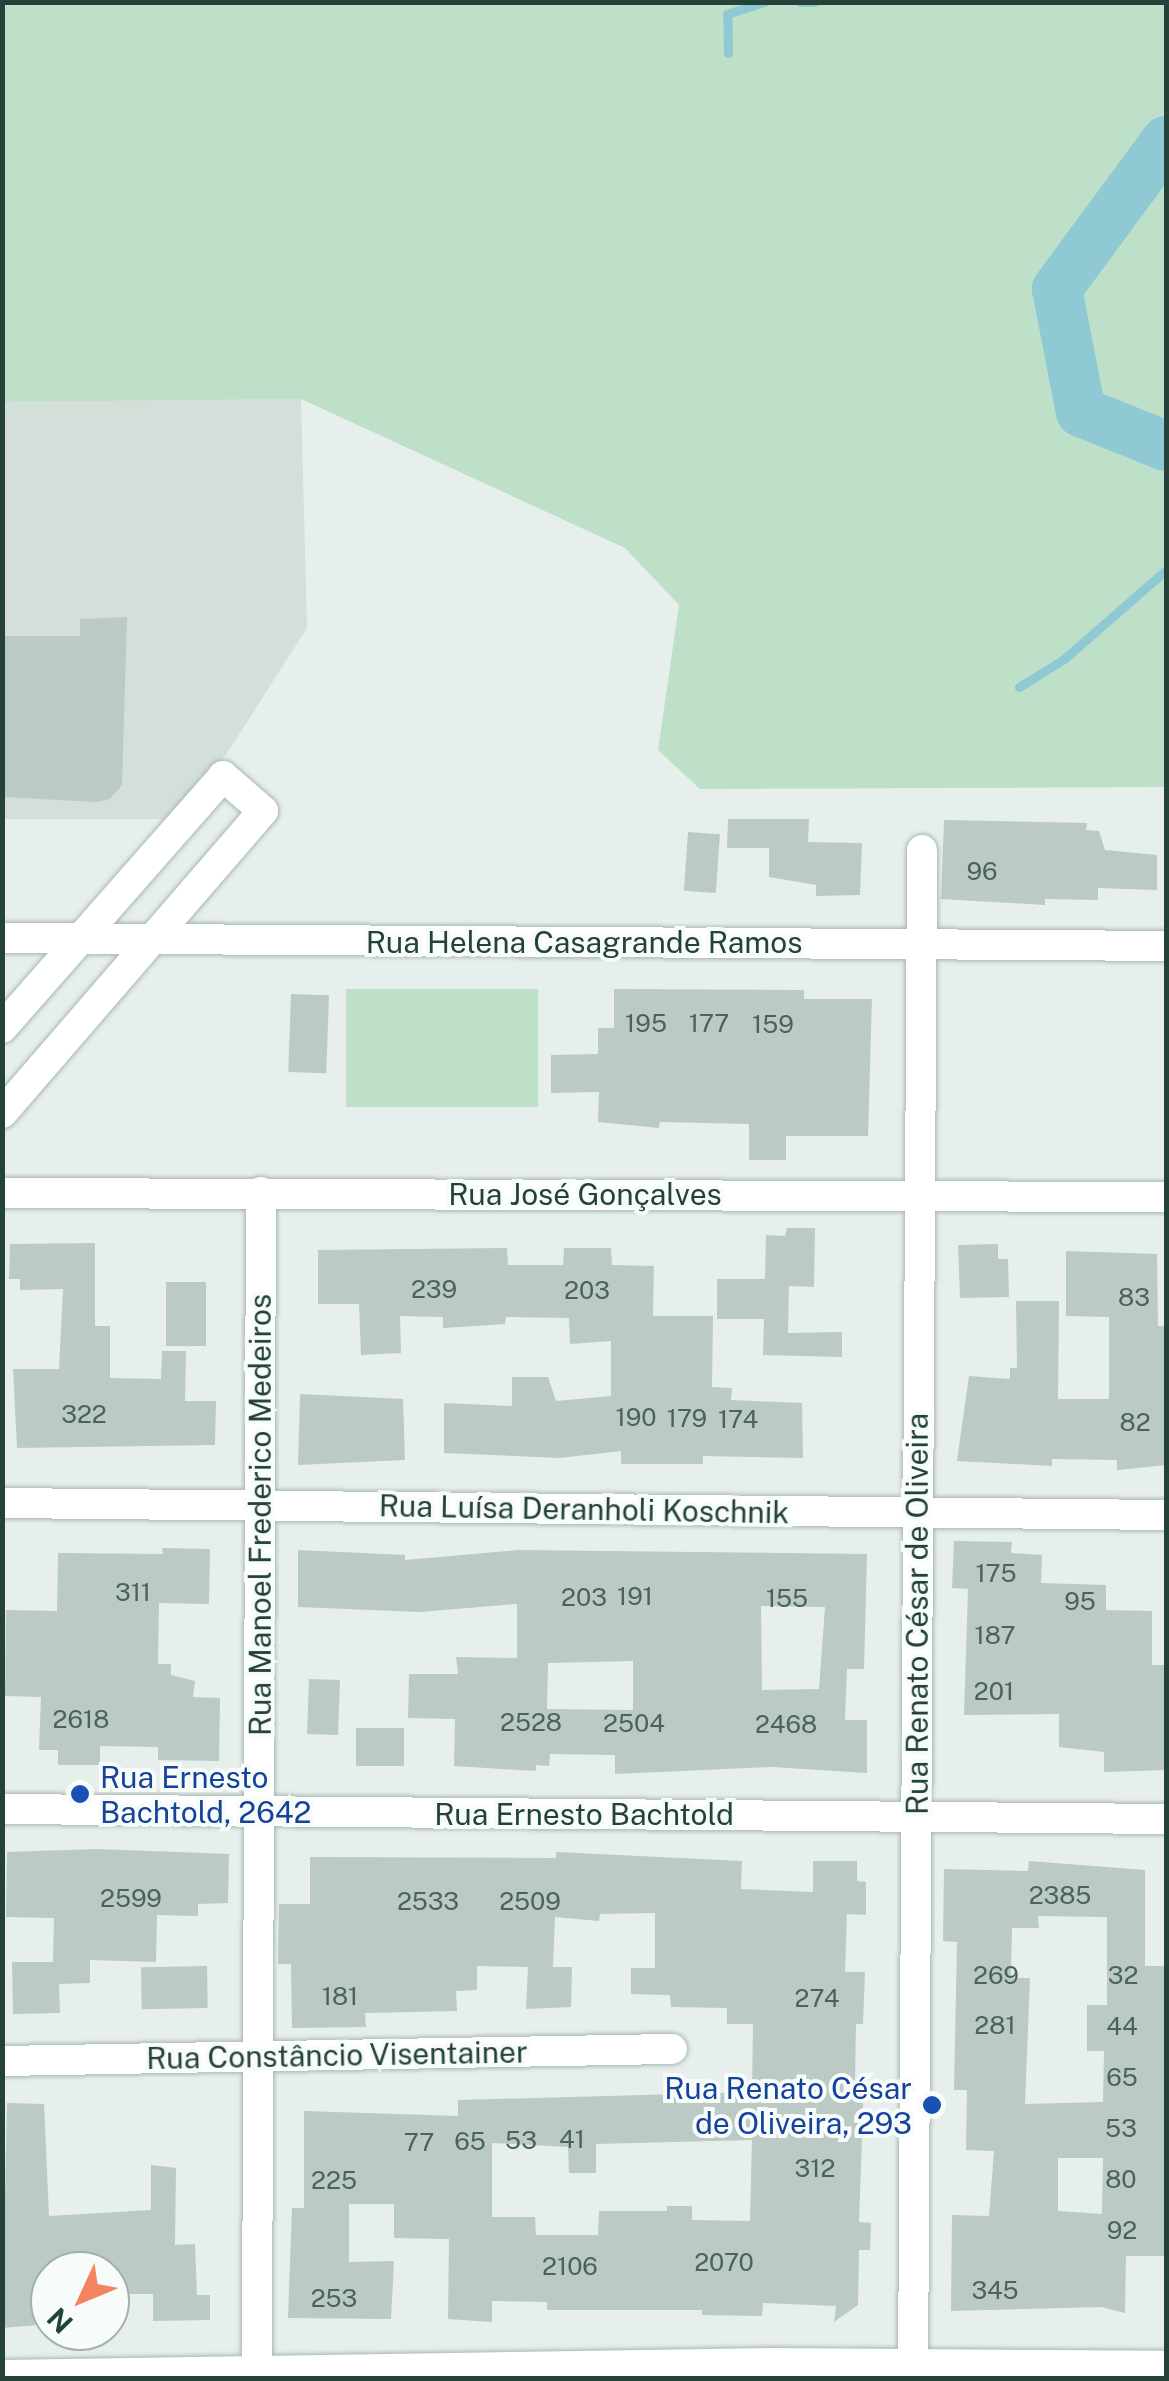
<!DOCTYPE html>
<html>
<head>
<meta charset="utf-8">
<style>
  body { margin:0 }
  #map { position:relative; width:1169px; height:2381px; overflow:hidden; background:#e6efeb; font-family:"Public Sans",sans-serif }
  div>[style] { position:absolute }
  .built>* { inset:0; background:#d4dfda }
  .green>* { inset:0; background:#bfe0c8; transform-origin:0 0 }
  .stream>* { height:9px; margin:-4.5px; padding:0 4.5px; transform-origin:4.5px; border-radius:4.5px; background:#8ec9d4 }
  .river>* { height:50px; margin:-25px; padding:0 25px; transform-origin:25px; border-radius:25px; background:#8ec9d4 }
  .building>* { inset:0; background:#bbcac4; transform-origin:0 0 }
  .roads { filter:drop-shadow(0 0 2px #a8b8b2) drop-shadow(0 0 2px #a8b8b2) }
  .minor>* { height:30px; margin:-15px; padding:0 15px; transform-origin:15px; border-radius:15px; background:#fff }
  .dots>* { width:28px; height:28px; translate:-50% -50%; box-sizing:border-box; border:5px solid #f7fbf9; border-radius:50% }
  span { translate:-50% -50%; white-space:nowrap; text-align:center; line-height:1.15; -webkit-text-stroke:8px #f7fbf9; paint-order:stroke }
  .number-label { font-size:25px; color:#4a645c }
  .number-label span { -webkit-text-stroke-width:0 }
  .street-label { font-size:30px; color:#24423a }
  .transit-label { font-size:30px; color:#164399 }
  .left { translate:0 -50%; text-align:left }
  .right { translate:-100% -50%; text-align:right }
  .frame { position:absolute; inset:0; border:5px solid #24423a; pointer-events:none }
  .north { position:absolute; left:30px; top:2251px; width:100px; height:100px; box-sizing:border-box; background:#f7fbf9; border:2px solid #a3b1ad; border-radius:50%; rotate:226deg; font-size:28px; font-weight:700; line-height:40px; text-align:center; color:#24423a }
  .north::after { content:''; display:block; margin:auto; width:35px; height:45px; background:#f4845f; clip-path:polygon(50% 0,100% 100%,50% 72%,0 100%) }
</style>
</head>
<body>
<div id="map">
  <div class="built">
    <i style="clip-path:polygon(301px 399px,307px 628px,226px 755px,172px 819px,3px 819px,2px 402px)"></i>
  </div>
  <div class="green">
    <i style="clip-path:polygon(2px 3px,1166px 3px,1166px 787px,700px 789px,658px 750px,679px 605px,625px 548px,301px 399px,3px 402px)"></i>
    <i style="left:346px;top:989px;width:192px;height:118px"></i>
  </div>
  <div class="stream">
    <i style="left:800px;top:2px;width:14px"></i>
    <i style="left:728px;top:53px;width:39px;rotate:-91deg"></i>
    <i style="left:727px;top:14px;width:40px;rotate:-18deg"></i>
    <i style="left:1019px;top:687px;width:53px;rotate:-31.9deg"></i>
    <i style="left:1064px;top:659px;width:135px;rotate:-41.1deg"></i>
  </div>
  <div class="river">
    <i style="left:1166px;top:141px;width:184px;rotate:126.4deg"></i>
    <i style="left:1057px;top:289px;width:125px;rotate:79deg"></i>
    <i style="left:1081px;top:412px;width:92px;rotate:21.8deg"></i>
  </div>
  <div class="building">
    <i style="clip-path:polygon(127px 617px,122px 785px,110px 799px,96px 802px,2px 797px,2px 636px,80px 636px,80px 619px)"></i>
    <i style="clip-path:polygon(728px 819px,809px 819px,808px 842px,862px 843px,860px 895px,816px 896px,816px 885px,769px 877px,769px 848px,727px 848px)"></i>
    <i style="clip-path:polygon(944px 820px,1087px 823px,1086px 830px,1099px 831px,1105px 850px,1157px 855px,1157px 890px,1098px 888px,1098px 900px,1045px 899px,1045px 905px,941px 899px)"></i>
    <i style="left:688px;top:832px;width:32px;height:59px;rotate:4deg"></i>
    <i style="clip-path:polygon(614px 989px,804px 990px,804px 999px,872px 999px,868px 1136px,786px 1136px,786px 1160px,749px 1160px,749px 1124px,660px 1122px,659px 1128px,598px 1122px,599px 1092px,551px 1093px,551px 1055px,598px 1054px,598px 1028px,614px 1028px)"></i>
    <i style="left:291px;top:994px;width:38px;height:78px;rotate:2deg"></i>
    <i style="clip-path:polygon(787px 1228px,815px 1228px,814px 1287px,789px 1286px,788px 1333px,842px 1332px,842px 1357px,763px 1355px,764px 1319px,717px 1319px,717px 1279px,765px 1279px,766px 1235px,785px 1236px)"></i>
    <i style="clip-path:polygon(95px 1243px,95px 1326px,110px 1326px,110px 1378px,161px 1379px,162px 1351px,186px 1351px,185px 1401px,216px 1401px,215px 1445px,17px 1448px,13px 1369px,59px 1369px,63px 1289px,20px 1290px,20px 1279px,9px 1279px,10px 1244px)"></i>
    <i style="clip-path:polygon(998px 1244px,998px 1259px,1008px 1259px,1009px 1297px,960px 1298px,958px 1245px)"></i>
    <i style="clip-path:polygon(507px 1248px,508px 1265px,563px 1265px,564px 1248px,611px 1248px,612px 1265px,654px 1266px,653px 1316px,713px 1316px,712px 1387px,732px 1388px,731px 1400px,802px 1403px,803px 1458px,703px 1456px,703px 1464px,621px 1464px,621px 1451px,559px 1458px,444px 1453px,444px 1403px,512px 1406px,512px 1377px,548px 1377px,556px 1401px,611px 1396px,611px 1341px,570px 1344px,569px 1318px,506px 1317px,505px 1324px,443px 1328px,443px 1317px,400px 1316px,401px 1353px,361px 1355px,359px 1304px,318px 1304px,318px 1250px)"></i>
    <i style="clip-path:polygon(1066px 1251px,1157px 1254px,1158px 1326px,1166px 1326px,1166px 1465px,1117px 1470px,1117px 1460px,1052px 1459px,1052px 1466px,957px 1461px,969px 1376px,1010px 1379px,1010px 1368px,1017px 1368px,1016px 1301px,1059px 1301px,1058px 1399px,1109px 1399px,1109px 1317px,1066px 1316px)"></i>
    <i style="left:206px;top:1282px;width:64px;height:40px;rotate:90deg"></i>
    <i style="clip-path:polygon(300px 1394px,403px 1399px,405px 1460px,298px 1465px)"></i>
    <i style="clip-path:polygon(954px 1541px,1012px 1542px,1011px 1553px,1042px 1555px,1041px 1583px,1106px 1585px,1106px 1610px,1152px 1611px,1152px 1665px,1166px 1665px,1166px 1770px,1104px 1772px,1104px 1752px,1059px 1747px,1059px 1714px,964px 1715px,968px 1589px,952px 1588px)"></i>
    <i style="clip-path:polygon(162px 1548px,210px 1549px,209px 1604px,159px 1603px,158px 1664px,171px 1664px,171px 1675px,195px 1681px,193px 1697px,220px 1698px,219px 1761px,158px 1760px,158px 1747px,100px 1746px,100px 1765px,58px 1765px,58px 1750px,39px 1750px,41px 1697px,5px 1696px,6px 1610px,57px 1611px,58px 1553px,163px 1554px)"></i>
    <i style="clip-path:polygon(evenodd,298px 1550px,405px 1555px,405px 1560px,518px 1550px,867px 1554px,864px 1669px,847px 1669px,845px 1720px,867px 1720px,867px 1773px,772px 1767px,615px 1774px,615px 1755px,550px 1754px,549px 1766px,536px 1765px,536px 1771px,454px 1766px,455px 1719px,408px 1718px,409px 1674px,458px 1674px,456px 1657px,517px 1658px,517px 1604px,419px 1612px,298px 1607px,298px 1550px,761px 1606px,825px 1607px,819px 1689px,762px 1690px,761px 1606px,298px 1550px,633px 1661px,633px 1710px,547px 1709px,548px 1663px,633px 1661px)"></i>
    <i style="left:309px;top:1679px;width:31px;height:55px;rotate:2deg"></i>
    <i style="left:356px;top:1728px;width:48px;height:38px"></i>
    <i style="clip-path:polygon(97px 1849px,229px 1854px,228px 1903px,198px 1904px,198px 1916px,157px 1915px,156px 1962px,90px 1960px,90px 1983px,59px 1984px,60px 2013px,13px 2014px,12px 1962px,53px 1962px,54px 1918px,6px 1917px,7px 1852px)"></i>
    <i style="clip-path:polygon(evenodd,556px 1852px,742px 1861px,741px 1889px,813px 1892px,813px 1861px,857px 1861px,857px 1881px,866px 1882px,866px 1915px,847px 1914px,845px 1972px,865px 1972px,863px 2024px,856px 2024px,855px 2083px,864px 2083px,859px 2222px,871px 2223px,870px 2250px,859px 2250px,858px 2305px,834px 2322px,836px 2306px,763px 2303px,762px 2316px,702px 2315px,702px 2310px,547px 2310px,547px 2302px,492px 2301px,492px 2322px,448px 2319px,449px 2239px,394px 2238px,394px 2204px,349px 2204px,349px 2262px,394px 2261px,391px 2319px,288px 2318px,292px 2208px,304px 2208px,304px 2111px,458px 2116px,458px 2100px,752px 2092px,753px 2024px,727px 2024px,727px 2008px,671px 2007px,670px 1995px,631px 1994px,631px 1968px,655px 1968px,655px 1913px,600px 1914px,599px 1921px,555px 1917px,553px 1967px,572px 1967px,571px 2007px,526px 2009px,528px 1967px,477px 1966px,477px 1990px,456px 1991px,457px 2011px,365px 2013px,366px 2027px,292px 2028px,291px 1964px,278px 1964px,279px 1904px,310px 1904px,310px 1857px,556px 1858px,556px 1852px,752px 2140px,750px 2221px,692px 2220px,692px 2206px,667px 2206px,667px 2211px,599px 2211px,598px 2235px,536px 2235px,535px 2217px,492px 2217px,492px 2143px,568px 2147px,569px 2173px,596px 2173px,596px 2144px,752px 2140px)"></i>
    <i style="clip-path:polygon(evenodd,1029px 1861px,1145px 1870px,1145px 1966px,1166px 1966px,1164px 2256px,1126px 2256px,1125px 2313px,1101px 2307px,951px 2311px,952px 2215px,989px 2216px,994px 2151px,966px 2150px,967px 2090px,954px 2090px,957px 1942px,943px 1941px,944px 1869px,1028px 1871px,1029px 1861px,1038px 1916px,1107px 1917px,1107px 2005px,1087px 2005px,1087px 2051px,1104px 2051px,1103px 2102px,1025px 2104px,1030px 1978px,1011px 1978px,1012px 1928px,1039px 1928px,1038px 1916px,1029px 1861px,1058px 2158px,1103px 2158px,1102px 2214px,1058px 2211px,1058px 2158px)"></i>
    <i style="left:207px;top:1966px;width:42px;height:66px;rotate:89deg"></i>
    <i style="clip-path:polygon(7px 2103px,44px 2104px,49px 2216px,151px 2210px,151px 2165px,176px 2168px,175px 2245px,195px 2244px,197px 2295px,210px 2295px,210px 2320px,153px 2321px,153px 2294px,110px 2294px,110px 2271px,50px 2271px,50px 2324px,2px 2328px)"></i>
  </div>
  <div class="roads">
    <div class="minor">
      <i style="left:2px;top:938px;width:1164px;rotate:0.39deg"></i>
      <i style="left:2px;top:1028px;width:335px;rotate:-48.7deg"></i>
      <i style="left:223px;top:776px;width:53px;rotate:41.2deg"></i>
      <i style="left:263px;top:811px;width:399px;rotate:130.8deg"></i>
      <i style="left:2px;top:1193px;width:1164px;rotate:0.2deg"></i>
      <i style="left:2px;top:1503px;width:1164px;rotate:0.59deg"></i>
      <i style="left:2px;top:1809px;width:1164px;rotate:0.49deg"></i>
      <i style="left:2px;top:2061px;width:670px;rotate:-1.03deg"></i>
      <i style="left:2px;top:2375px;width:770px;rotate:-0.89deg"></i>
      <i style="left:772px;top:2363px;width:394px;rotate:0.4deg"></i>
      <i style="left:257px;top:2378px;width:1186px;rotate:-89.81deg"></i>
      <i style="left:913px;top:2378px;width:1528px;rotate:-89.66deg"></i>
    </div>
  </div>
  <div class="dots">
    <i style="left:80px;top:1794px;background:#1a4fb4"></i>
    <i style="left:932px;top:2105px;background:#1a4fb4"></i>
  </div>
  <div class="number-label">
    <span style="left:982px;top:871px">96</span>
    <span style="left:646px;top:1023px">195</span>
    <span style="left:709px;top:1023px">177</span>
    <span style="left:773px;top:1024px">159</span>
    <span style="left:434px;top:1289px">239</span>
    <span style="left:587px;top:1290px">203</span>
    <span style="left:1134px;top:1297px">83</span>
    <span style="left:84px;top:1414px">322</span>
    <span style="left:636px;top:1417px">190</span>
    <span style="left:687px;top:1418px">179</span>
    <span style="left:738px;top:1419px">174</span>
    <span style="left:1135px;top:1422px">82</span>
    <span style="left:996px;top:1573px">175</span>
    <span style="left:133px;top:1592px">311</span>
    <span style="left:635px;top:1596px">191</span>
    <span style="left:584px;top:1597px">203</span>
    <span style="left:787px;top:1598px">155</span>
    <span style="left:1080px;top:1601px">95</span>
    <span style="left:995px;top:1635px">187</span>
    <span style="left:994px;top:1691px">201</span>
    <span style="left:81px;top:1719px">2618</span>
    <span style="left:531px;top:1722px">2528</span>
    <span style="left:634px;top:1723px">2504</span>
    <span style="left:786px;top:1724px">2468</span>
    <span style="left:1060px;top:1895px">2385</span>
    <span style="left:131px;top:1898px">2599</span>
    <span style="left:428px;top:1901px">2533</span>
    <span style="left:530px;top:1901px">2509</span>
    <span style="left:996px;top:1975px">269</span>
    <span style="left:1123px;top:1975px">32</span>
    <span style="left:340px;top:1996px">181</span>
    <span style="left:817px;top:1998px">274</span>
    <span style="left:995px;top:2025px">281</span>
    <span style="left:1122px;top:2026px">44</span>
    <span style="left:1122px;top:2077px">65</span>
    <span style="left:1121px;top:2128px">53</span>
    <span style="left:572px;top:2139px">41</span>
    <span style="left:521px;top:2140px">53</span>
    <span style="left:470px;top:2141px">65</span>
    <span style="left:419px;top:2142px">77</span>
    <span style="left:815px;top:2168px">312</span>
    <span style="left:1121px;top:2179px">80</span>
    <span style="left:334px;top:2180px">225</span>
    <span style="left:1122px;top:2230px">92</span>
    <span style="left:724px;top:2262px">2070</span>
    <span style="left:570px;top:2266px">2106</span>
    <span style="left:995px;top:2290px">345</span>
    <span style="left:334px;top:2298px">253</span>
  </div>
  <div class="street-label">
    <span style="left:584px;top:942px">Rua Helena Casagrande Ramos</span>
    <span style="left:585px;top:1194px">Rua José Gonçalves</span>
    <span style="left:584px;top:1509px;rotate:1deg">Rua Luísa Deranholi Koschnik</span>
    <span style="left:260px;top:1515px;rotate:-90deg">Rua Manoel Frederico Medeiros</span>
    <span style="left:917px;top:1614px;rotate:-90deg">Rua Renato César de Oliveira</span>
    <span style="left:584px;top:1814px">Rua Ernesto Bachtold</span>
    <span style="left:337px;top:2055px;rotate:-1deg">Rua Constâncio Visentainer</span>
  </div>
  <div class="transit-label">
    <span class="left" style="left:100px;top:1794px">Rua Ernesto<br>Bachtold, 2642</span>
    <span class="right" style="left:912px;top:2105px">Rua Renato César<br>de Oliveira, 293</span>
  </div>
  <div class="frame"></div>
  <div class="north">N</div>
</div>
</body>
</html>
